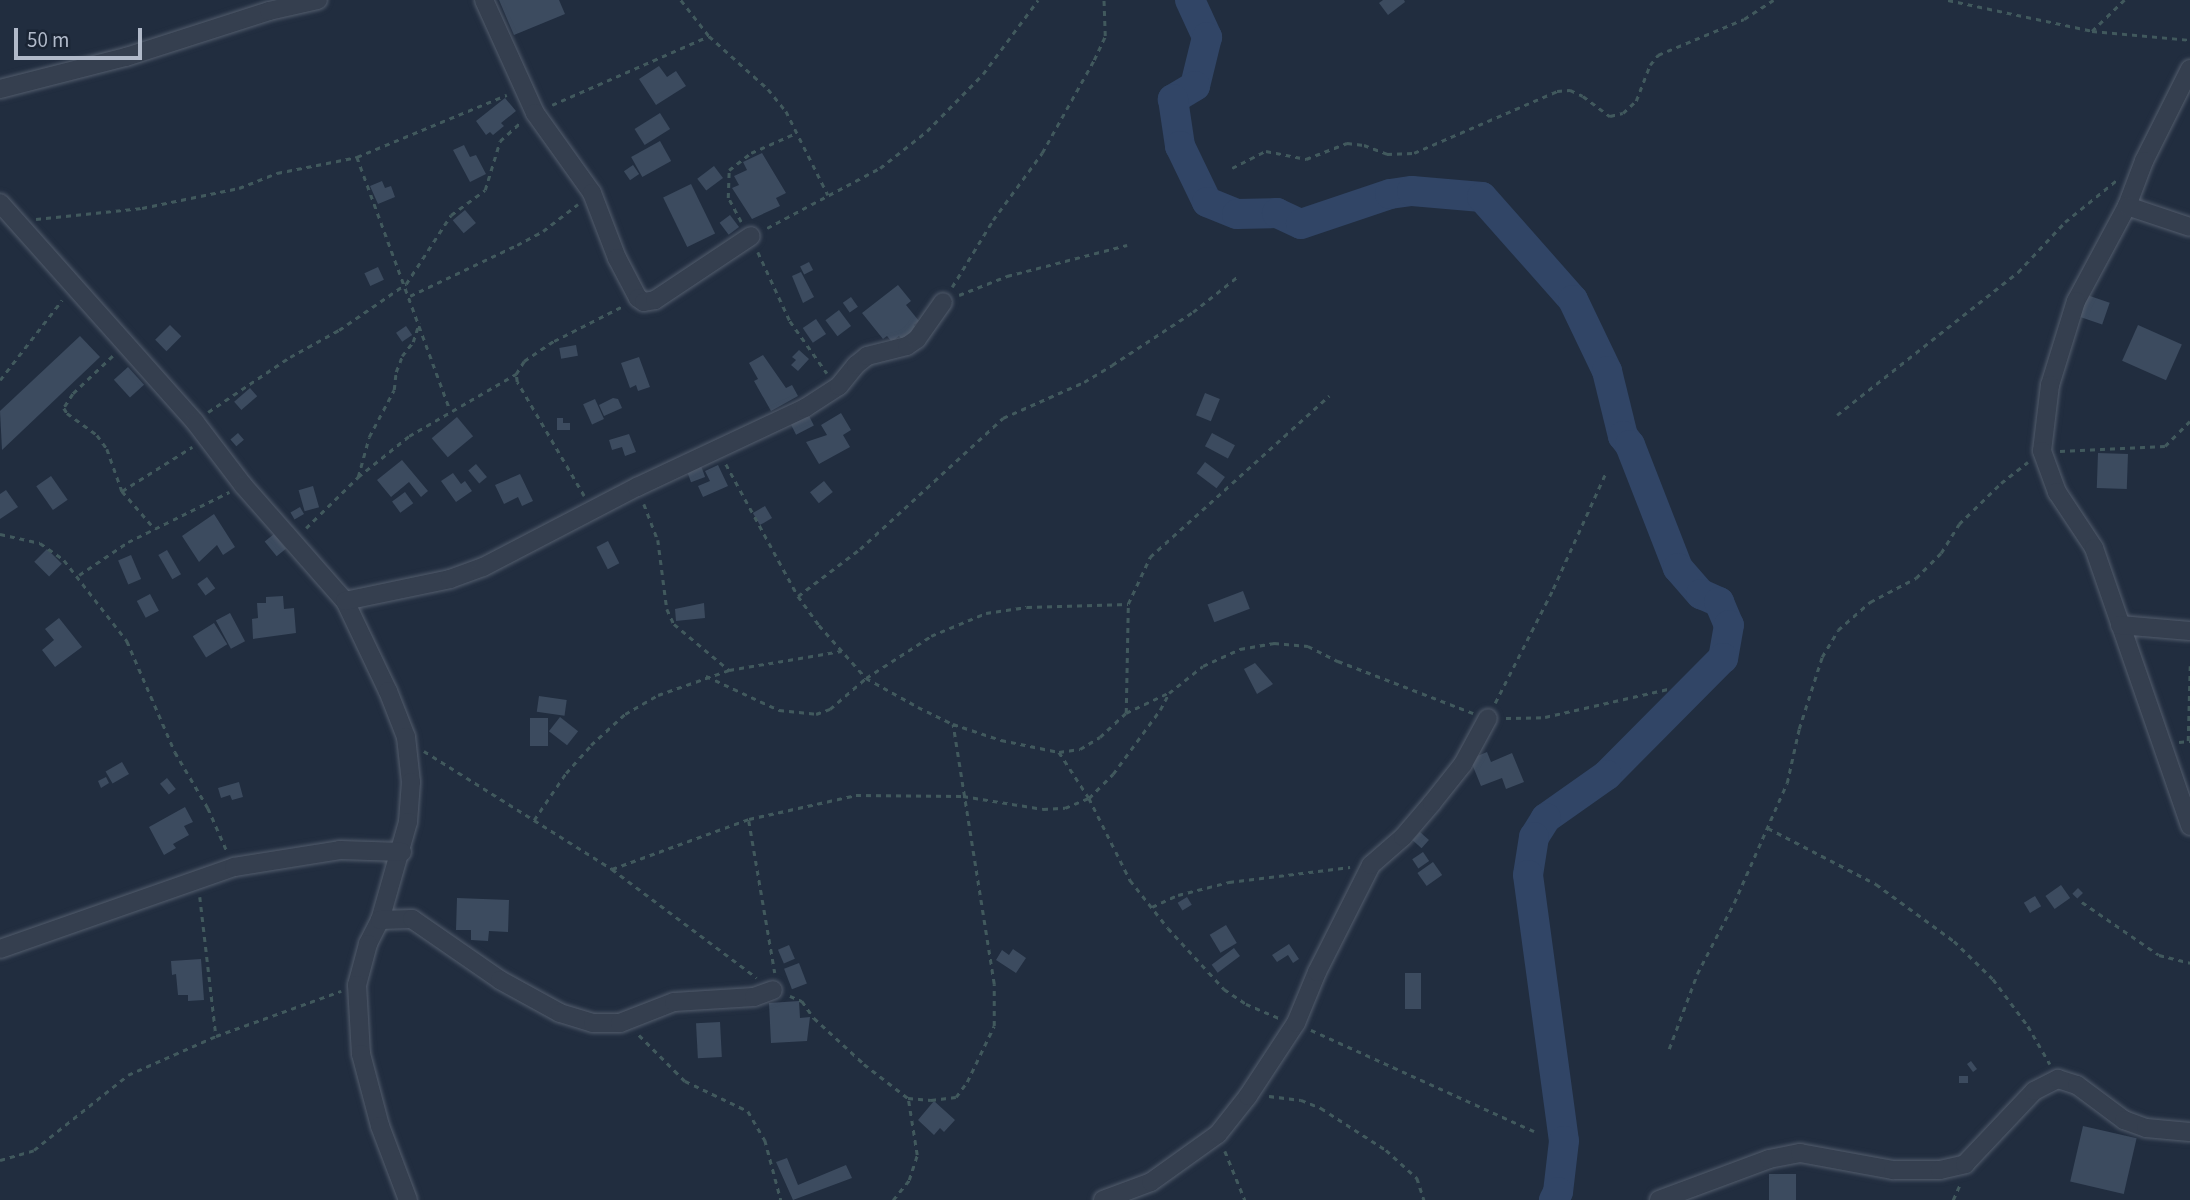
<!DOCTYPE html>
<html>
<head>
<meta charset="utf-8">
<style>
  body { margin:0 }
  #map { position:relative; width:2190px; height:1200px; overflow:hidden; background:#212d3f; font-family:"Source Sans 3",sans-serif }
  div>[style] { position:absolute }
  .river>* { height:30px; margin:-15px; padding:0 15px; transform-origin:15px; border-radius:15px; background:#314566 }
  .building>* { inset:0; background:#3c4b5f; transform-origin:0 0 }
  .path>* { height:2.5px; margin-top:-1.25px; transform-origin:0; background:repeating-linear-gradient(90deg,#41595d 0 5px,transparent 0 10px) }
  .roads { filter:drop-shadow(0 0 2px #535d6d) drop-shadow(0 0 2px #535d6d) }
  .minor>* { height:18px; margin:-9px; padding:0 9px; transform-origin:9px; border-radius:9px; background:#353f4f }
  span { translate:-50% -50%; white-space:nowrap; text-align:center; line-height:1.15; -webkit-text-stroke:5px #1a2434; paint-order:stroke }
  .scale { position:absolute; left:14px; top:28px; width:128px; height:32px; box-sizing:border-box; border:4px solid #b1baca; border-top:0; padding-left:9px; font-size:21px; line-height:24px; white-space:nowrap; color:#b1baca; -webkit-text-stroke:5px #1a2434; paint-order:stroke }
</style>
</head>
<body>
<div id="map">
  <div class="river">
    <i style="left:1190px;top:0;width:41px;rotate:65.3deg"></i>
    <i style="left:1207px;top:37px;width:50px;rotate:103.8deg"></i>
    <i style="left:1195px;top:86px;width:26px;rotate:149deg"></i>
    <i style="left:1173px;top:99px;width:48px;rotate:81.5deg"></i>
    <i style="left:1180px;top:146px;width:62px;rotate:64.3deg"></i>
    <i style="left:1207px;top:202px;width:32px;rotate:22deg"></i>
    <i style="left:1237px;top:214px;width:40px;rotate:-1.4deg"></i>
    <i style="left:1277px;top:213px;width:26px;rotate:25deg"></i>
    <i style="left:1301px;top:224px;width:94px;rotate:-18.6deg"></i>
    <i style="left:1390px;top:194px;width:22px;rotate:-8deg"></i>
    <i style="left:1412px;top:191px;width:70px;rotate:4.9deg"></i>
    <i style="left:1482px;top:197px;width:137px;rotate:48.5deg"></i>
    <i style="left:1573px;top:300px;width:79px;rotate:64.4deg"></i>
    <i style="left:1607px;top:371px;width:67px;rotate:76.2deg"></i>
    <i style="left:1623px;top:436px;width:11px;rotate:52deg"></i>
    <i style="left:1630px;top:445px;width:132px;rotate:68.7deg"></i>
    <i style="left:1678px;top:568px;width:35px;rotate:49deg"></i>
    <i style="left:1701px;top:594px;width:20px;rotate:24deg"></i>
    <i style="left:1719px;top:602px;width:25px;rotate:67deg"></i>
    <i style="left:1729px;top:625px;width:34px;rotate:100deg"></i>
    <i style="left:1723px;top:658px;width:165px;rotate:134.8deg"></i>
    <i style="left:1607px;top:775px;width:75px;rotate:144.8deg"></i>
    <i style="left:1546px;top:818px;width:22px;rotate:122deg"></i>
    <i style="left:1534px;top:837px;width:38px;rotate:99deg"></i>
    <i style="left:1528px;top:875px;width:268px;rotate:82.3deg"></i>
    <i style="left:1564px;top:1141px;width:51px;rotate:96.7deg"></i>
    <i style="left:1558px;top:1192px;width:9px;rotate:117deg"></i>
  </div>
  <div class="building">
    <i style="clip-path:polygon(499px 0,559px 0,565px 14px,514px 35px)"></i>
    <i style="clip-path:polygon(1383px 0,1404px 0,1405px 2px,1388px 15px,1379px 3px)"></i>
    <i style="clip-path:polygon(659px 66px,667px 77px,676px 71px,686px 86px,656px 105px,639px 79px)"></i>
    <i style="clip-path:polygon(505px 98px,516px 111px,501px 123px,504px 126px,493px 135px,490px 132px,486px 135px,476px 121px)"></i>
    <i style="left:660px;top:113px;width:19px;height:30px;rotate:58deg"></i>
    <i style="left:660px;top:141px;width:23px;height:33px;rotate:61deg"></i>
    <i style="clip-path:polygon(464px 145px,470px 157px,476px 155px,486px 174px,470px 182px,453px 150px)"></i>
    <i style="clip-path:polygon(762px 153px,786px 193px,776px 198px,780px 206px,752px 219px,732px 188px,739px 185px,734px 176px,747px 170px,743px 162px)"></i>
    <i style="left:633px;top:165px;width:11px;height:11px;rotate:56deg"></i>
    <i style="left:714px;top:166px;width:15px;height:21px;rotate:53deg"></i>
    <i style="clip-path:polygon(382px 181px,385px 188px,391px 186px,395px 197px,378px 204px,370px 186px)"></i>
    <i style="left:691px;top:184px;width:55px;height:31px;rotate:64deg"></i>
    <i style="left:465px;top:210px;width:17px;height:16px;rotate:50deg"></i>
    <i style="left:730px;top:215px;width:15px;height:13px;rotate:53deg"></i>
    <i style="left:809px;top:262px;width:9px;height:10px;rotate:63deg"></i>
    <i style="left:378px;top:267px;width:14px;height:15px;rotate:65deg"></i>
    <i style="clip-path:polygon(801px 272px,814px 297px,803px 303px,792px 276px)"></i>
    <i style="clip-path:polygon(898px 285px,911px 301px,906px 305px,919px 321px,914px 325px,917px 329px,902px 340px,899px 336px,892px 342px,887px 336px,883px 339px,862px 313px)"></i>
    <i style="left:2087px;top:295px;width:24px;height:23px;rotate:19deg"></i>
    <i style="left:851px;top:297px;width:12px;height:10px;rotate:55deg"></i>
    <i style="left:839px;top:310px;width:20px;height:17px;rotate:53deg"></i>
    <i style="left:816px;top:319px;width:18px;height:16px;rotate:56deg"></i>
    <i style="left:170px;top:325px;width:16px;height:21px;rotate:45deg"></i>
    <i style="left:2138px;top:325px;width:48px;height:39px;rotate:24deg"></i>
    <i style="left:406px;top:326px;width:11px;height:12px;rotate:56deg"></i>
    <i style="clip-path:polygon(80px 336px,100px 357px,2px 450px,0 411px)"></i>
    <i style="left:576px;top:345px;width:11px;height:17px;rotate:80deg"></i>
    <i style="clip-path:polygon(799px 350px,809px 359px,798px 371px,791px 365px,796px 360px,792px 357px)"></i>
    <i style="clip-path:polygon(763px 355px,786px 388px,792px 385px,798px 396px,771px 411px,754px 381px,758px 379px,749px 363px)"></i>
    <i style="clip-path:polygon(639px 357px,650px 387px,638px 391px,636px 385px,630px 388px,621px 363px)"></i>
    <i style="left:128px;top:367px;width:24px;height:19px;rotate:48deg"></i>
    <i style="left:250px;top:388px;width:11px;height:21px;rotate:49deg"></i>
    <i style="left:1205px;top:393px;width:16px;height:24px;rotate:22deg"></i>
    <i style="clip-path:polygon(613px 398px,618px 399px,622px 408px,604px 416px,599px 405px)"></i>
    <i style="left:595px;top:399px;width:22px;height:13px;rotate:66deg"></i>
    <i style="clip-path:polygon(841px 413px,851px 430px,843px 435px,850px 447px,819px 464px,806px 442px,827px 435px,821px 425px)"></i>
    <i style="left:808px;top:414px;width:13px;height:20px;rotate:63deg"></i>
    <i style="left:457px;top:417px;width:25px;height:33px;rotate:50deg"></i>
    <i style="clip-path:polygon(557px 418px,563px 418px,563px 423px,570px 423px,570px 430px,557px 430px)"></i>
    <i style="left:238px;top:433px;width:9px;height:10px;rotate:49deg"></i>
    <i style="left:1212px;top:433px;width:26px;height:15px;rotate:28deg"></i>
    <i style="clip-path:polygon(629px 434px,636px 452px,625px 456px,622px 447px,612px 450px,609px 440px)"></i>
    <i style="left:2098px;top:453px;width:30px;height:35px;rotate:2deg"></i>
    <i style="clip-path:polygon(402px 460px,428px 491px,421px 497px,409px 482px,391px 497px,377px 480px)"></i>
    <i style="left:1205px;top:462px;width:25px;height:14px;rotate:37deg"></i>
    <i style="left:700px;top:463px;width:15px;height:15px;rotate:70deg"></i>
    <i style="left:476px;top:464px;width:17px;height:10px;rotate:50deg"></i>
    <i style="clip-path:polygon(718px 465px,728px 486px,703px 497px,698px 486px,710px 481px,705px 471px)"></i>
    <i style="clip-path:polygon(453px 473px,461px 484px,465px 481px,472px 491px,456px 502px,441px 481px)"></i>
    <i style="clip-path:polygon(520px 474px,533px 501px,522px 506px,518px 497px,504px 504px,495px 485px)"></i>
    <i style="left:51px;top:476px;width:29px;height:18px;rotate:55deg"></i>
    <i style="left:824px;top:481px;width:14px;height:18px;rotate:51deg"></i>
    <i style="left:313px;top:486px;width:22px;height:15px;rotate:74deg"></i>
    <i style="clip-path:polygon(6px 490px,18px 507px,0 519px,0 494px)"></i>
    <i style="left:405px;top:492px;width:14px;height:16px;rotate:54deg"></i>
    <i style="left:765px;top:506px;width:14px;height:14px;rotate:60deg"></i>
    <i style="left:300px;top:507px;width:8px;height:11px;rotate:60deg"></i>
    <i style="clip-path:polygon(214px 514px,235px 547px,223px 555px,217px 545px,199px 562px,182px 536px)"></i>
    <i style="left:274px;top:534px;width:19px;height:12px;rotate:51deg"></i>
    <i style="left:608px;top:541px;width:25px;height:13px;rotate:63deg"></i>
    <i style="left:47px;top:549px;width:21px;height:18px;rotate:45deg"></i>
    <i style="left:167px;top:550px;width:28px;height:10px;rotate:60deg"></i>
    <i style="left:131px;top:555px;width:26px;height:14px;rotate:67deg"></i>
    <i style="left:207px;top:577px;width:14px;height:12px;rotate:54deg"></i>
    <i style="left:1243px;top:591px;width:19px;height:38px;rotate:69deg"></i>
    <i style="left:150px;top:594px;width:19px;height:15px;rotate:62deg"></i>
    <i style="clip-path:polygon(283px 596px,284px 609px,294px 608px,296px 633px,253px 639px,252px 619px,258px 618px,257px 603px,266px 603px,266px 597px)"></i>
    <i style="clip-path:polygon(704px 603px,705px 618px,676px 621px,675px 609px)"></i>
    <i style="left:230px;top:613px;width:32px;height:16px;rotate:62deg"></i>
    <i style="clip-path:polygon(59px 618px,82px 647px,55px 667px,42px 650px,54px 640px,45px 629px)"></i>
    <i style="left:214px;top:623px;width:25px;height:25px;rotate:58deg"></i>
    <i style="clip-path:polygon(1255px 663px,1273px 684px,1257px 694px,1244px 669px)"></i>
    <i style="left:539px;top:696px;width:28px;height:16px;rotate:8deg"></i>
    <i style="left:560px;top:717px;width:23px;height:18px;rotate:38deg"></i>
    <i style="left:530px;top:718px;width:18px;height:28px"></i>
    <i style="clip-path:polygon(1487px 752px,1491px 762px,1512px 753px,1524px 782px,1506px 789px,1502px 778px,1481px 786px,1470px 759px)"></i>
    <i style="left:122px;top:762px;width:14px;height:19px;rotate:60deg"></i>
    <i style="clip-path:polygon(106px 777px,109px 783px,101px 788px,98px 781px)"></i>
    <i style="left:167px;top:778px;width:14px;height:9px;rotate:51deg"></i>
    <i style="clip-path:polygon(239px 782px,243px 797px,232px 800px,230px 795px,221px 798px,218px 788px)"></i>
    <i style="clip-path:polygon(185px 807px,193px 822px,184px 826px,189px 835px,173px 844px,176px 848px,164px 855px,149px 827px)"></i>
    <i style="left:1420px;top:832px;width:12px;height:11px;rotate:42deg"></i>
    <i style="left:1423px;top:852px;width:11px;height:13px;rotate:56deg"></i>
    <i style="left:1433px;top:862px;width:16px;height:19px;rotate:55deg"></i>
    <i style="left:2061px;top:885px;width:16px;height:19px;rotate:55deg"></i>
    <i style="left:2078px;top:888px;width:7px;height:8px;rotate:45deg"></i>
    <i style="left:2035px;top:896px;width:12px;height:13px;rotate:59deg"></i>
    <i style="left:1187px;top:897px;width:9px;height:11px;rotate:58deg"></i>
    <i style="clip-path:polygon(457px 898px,509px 900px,508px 932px,489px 931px,488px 941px,471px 940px,471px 930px,456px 930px)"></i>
    <i style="left:1226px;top:925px;width:21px;height:19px;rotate:59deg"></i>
    <i style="clip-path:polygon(1289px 944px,1299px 959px,1293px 963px,1288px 955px,1277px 962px,1272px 955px)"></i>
    <i style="left:789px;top:945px;width:15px;height:12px;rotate:67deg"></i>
    <i style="left:1234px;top:948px;width:10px;height:28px;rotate:53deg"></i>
    <i style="clip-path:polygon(1013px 949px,1026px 958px,1016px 973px,996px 960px,1002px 950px,1009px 955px)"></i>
    <i style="clip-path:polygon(201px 959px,204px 1000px,188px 1001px,188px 995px,178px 995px,176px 974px,172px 975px,171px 961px)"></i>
    <i style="left:799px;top:963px;width:22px;height:16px;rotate:69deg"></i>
    <i style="left:1405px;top:973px;width:16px;height:36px"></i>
    <i style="clip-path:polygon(799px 1001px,800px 1018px,810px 1017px,807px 1041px,771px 1043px,769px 1003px)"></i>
    <i style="left:720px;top:1022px;width:35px;height:24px;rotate:87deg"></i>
    <i style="left:1971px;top:1061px;width:10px;height:5px;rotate:53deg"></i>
    <i style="left:1959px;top:1076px;width:9px;height:7px"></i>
    <i style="clip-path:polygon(934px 1101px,955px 1120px,944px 1132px,940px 1128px,934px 1135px,918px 1120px)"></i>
    <i style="left:2083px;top:1126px;width:55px;height:57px;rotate:13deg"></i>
    <i style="clip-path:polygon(787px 1158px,798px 1185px,846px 1165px,852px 1178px,793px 1200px,776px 1162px)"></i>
    <i style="left:1769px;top:1174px;width:27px;height:26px"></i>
  </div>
  <div class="path">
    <i style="left:681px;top:0;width:46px;rotate:52.1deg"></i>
    <i style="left:709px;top:36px;width:79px;rotate:41.9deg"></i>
    <i style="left:768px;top:89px;width:28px;rotate:51deg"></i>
    <i style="left:786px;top:111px;width:94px;rotate:63.4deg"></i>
    <i style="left:1948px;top:0;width:147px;rotate:12.1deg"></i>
    <i style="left:2092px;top:31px;width:98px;rotate:5.2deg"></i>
    <i style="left:2092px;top:31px;width:45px;rotate:-44.1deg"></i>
    <i style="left:552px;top:105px;width:171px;rotate:-23.7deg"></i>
    <i style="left:357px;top:157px;width:270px;rotate:69.8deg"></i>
    <i style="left:1232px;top:168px;width:38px;rotate:-27deg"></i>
    <i style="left:1266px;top:151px;width:41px;rotate:11.3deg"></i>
    <i style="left:1306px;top:159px;width:44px;rotate:-21.3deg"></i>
    <i style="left:1347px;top:143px;width:17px;rotate:7deg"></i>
    <i style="left:1364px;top:145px;width:25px;rotate:21deg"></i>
    <i style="left:1387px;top:154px;width:27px;rotate:-2deg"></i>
    <i style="left:1414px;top:153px;width:156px;rotate:-23.4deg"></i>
    <i style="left:1557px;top:91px;width:13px;rotate:-4deg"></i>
    <i style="left:1570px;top:90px;width:14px;rotate:25deg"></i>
    <i style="left:1583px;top:96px;width:34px;rotate:37deg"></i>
    <i style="left:1610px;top:116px;width:13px;rotate:-13deg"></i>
    <i style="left:1623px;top:113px;width:18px;rotate:-43deg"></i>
    <i style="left:1636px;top:101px;width:39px;rotate:-69deg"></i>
    <i style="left:1650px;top:65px;width:13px;rotate:-51deg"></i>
    <i style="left:1658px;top:55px;width:93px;rotate:-22.7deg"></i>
    <i style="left:1744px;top:19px;width:35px;rotate:-33deg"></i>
    <i style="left:36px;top:219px;width:107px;rotate:-5.9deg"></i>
    <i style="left:142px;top:208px;width:99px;rotate:-11.7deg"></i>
    <i style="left:239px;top:188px;width:41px;rotate:-21.5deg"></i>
    <i style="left:277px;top:173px;width:82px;rotate:-11.3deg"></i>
    <i style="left:357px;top:157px;width:162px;rotate:-22.5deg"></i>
    <i style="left:741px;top:222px;width:27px;rotate:-118deg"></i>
    <i style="left:728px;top:198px;width:28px;rotate:-88deg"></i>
    <i style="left:729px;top:170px;width:28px;rotate:-38deg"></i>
    <i style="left:751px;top:153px;width:49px;rotate:-24deg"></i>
    <i style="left:767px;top:228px;width:128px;rotate:-28deg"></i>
    <i style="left:880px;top:168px;width:60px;rotate:-38.2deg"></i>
    <i style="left:927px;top:131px;width:80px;rotate:-45.5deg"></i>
    <i style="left:983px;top:74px;width:92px;rotate:-53.4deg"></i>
    <i style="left:758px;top:252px;width:76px;rotate:65.1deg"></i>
    <i style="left:790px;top:321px;width:64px;rotate:54.6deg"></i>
    <i style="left:952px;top:287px;width:79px;rotate:-58.5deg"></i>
    <i style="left:993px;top:220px;width:83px;rotate:-53.8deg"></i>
    <i style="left:1042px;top:153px;width:107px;rotate:-60.8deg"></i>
    <i style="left:1094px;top:60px;width:26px;rotate:-65deg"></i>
    <i style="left:1105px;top:36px;width:36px;rotate:-92deg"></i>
    <i style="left:959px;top:295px;width:52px;rotate:-21.6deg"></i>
    <i style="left:1007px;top:276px;width:124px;rotate:-14.5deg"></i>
    <i style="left:410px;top:296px;width:119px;rotate:-25.5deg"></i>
    <i style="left:517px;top:245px;width:30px;rotate:-28deg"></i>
    <i style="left:543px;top:231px;width:44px;rotate:-37.6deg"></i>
    <i style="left:113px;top:356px;width:55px;rotate:136.5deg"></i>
    <i style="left:73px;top:394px;width:17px;rotate:123deg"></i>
    <i style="left:64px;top:408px;width:6px;rotate:59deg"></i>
    <i style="left:67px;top:413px;width:37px;rotate:36deg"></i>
    <i style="left:97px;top:435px;width:17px;rotate:54deg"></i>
    <i style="left:107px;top:449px;width:45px;rotate:70.3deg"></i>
    <i style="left:122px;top:491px;width:50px;rotate:49deg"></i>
    <i style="left:0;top:380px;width:101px;rotate:-52.2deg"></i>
    <i style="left:208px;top:412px;width:99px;rotate:-33.9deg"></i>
    <i style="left:290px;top:357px;width:56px;rotate:-28.9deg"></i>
    <i style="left:339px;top:330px;width:81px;rotate:-34.5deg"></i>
    <i style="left:406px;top:284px;width:82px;rotate:-56.9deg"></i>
    <i style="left:451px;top:215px;width:42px;rotate:-36.3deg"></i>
    <i style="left:485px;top:190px;width:51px;rotate:-73deg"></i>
    <i style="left:500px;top:141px;width:28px;rotate:-42deg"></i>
    <i style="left:1837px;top:415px;width:231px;rotate:-38.3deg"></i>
    <i style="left:2018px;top:272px;width:69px;rotate:-46.8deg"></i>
    <i style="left:2065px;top:222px;width:68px;rotate:-39.1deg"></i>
    <i style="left:2060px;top:451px;width:105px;rotate:-2.7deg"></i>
    <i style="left:2165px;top:446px;width:35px;rotate:-45deg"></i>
    <i style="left:726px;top:464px;width:150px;rotate:61.4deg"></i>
    <i style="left:798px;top:596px;width:36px;rotate:54deg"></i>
    <i style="left:819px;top:625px;width:71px;rotate:48.4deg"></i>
    <i style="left:866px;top:678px;width:60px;rotate:29.1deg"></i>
    <i style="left:918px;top:707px;width:39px;rotate:26deg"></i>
    <i style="left:953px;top:724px;width:51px;rotate:18.4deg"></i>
    <i style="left:1001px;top:740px;width:59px;rotate:11.7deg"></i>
    <i style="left:1059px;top:752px;width:21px;rotate:-8deg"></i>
    <i style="left:1080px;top:749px;width:23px;rotate:-31deg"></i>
    <i style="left:1100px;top:737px;width:35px;rotate:-43deg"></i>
    <i style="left:1126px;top:713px;width:47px;rotate:-25.5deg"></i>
    <i style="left:358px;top:477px;width:41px;rotate:-74.6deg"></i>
    <i style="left:369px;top:437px;width:53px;rotate:-62deg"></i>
    <i style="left:394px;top:390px;width:18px;rotate:-84deg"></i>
    <i style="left:396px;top:372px;width:17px;rotate:-69deg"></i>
    <i style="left:402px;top:356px;width:18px;rotate:-52deg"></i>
    <i style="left:413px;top:342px;width:20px;rotate:-72deg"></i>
    <i style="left:122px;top:491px;width:83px;rotate:-32.2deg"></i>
    <i style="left:584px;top:496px;width:132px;rotate:-120.4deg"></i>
    <i style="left:517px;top:382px;width:8px;rotate:-97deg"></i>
    <i style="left:516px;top:374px;width:15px;rotate:-58deg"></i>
    <i style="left:524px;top:361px;width:36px;rotate:-34deg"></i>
    <i style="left:554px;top:341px;width:77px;rotate:-26.9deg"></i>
    <i style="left:644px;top:504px;width:39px;rotate:69deg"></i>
    <i style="left:658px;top:540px;width:70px;rotate:82.6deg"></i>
    <i style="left:667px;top:609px;width:17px;rotate:65deg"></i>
    <i style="left:674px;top:624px;width:72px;rotate:39.9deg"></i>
    <i style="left:306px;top:528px;width:73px;rotate:-44.4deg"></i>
    <i style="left:358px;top:477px;width:65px;rotate:-38.8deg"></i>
    <i style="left:409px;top:436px;width:124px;rotate:-30.1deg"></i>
    <i style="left:0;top:534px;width:41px;rotate:12.7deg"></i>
    <i style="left:40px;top:543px;width:29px;rotate:35deg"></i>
    <i style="left:64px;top:560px;width:103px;rotate:52.1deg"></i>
    <i style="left:127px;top:641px;width:121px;rotate:66.6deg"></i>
    <i style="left:175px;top:752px;width:65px;rotate:59.5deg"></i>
    <i style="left:208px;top:808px;width:47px;rotate:66.2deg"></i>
    <i style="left:79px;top:575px;width:59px;rotate:-34deg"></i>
    <i style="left:128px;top:542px;width:113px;rotate:-26.3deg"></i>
    <i style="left:798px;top:596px;width:78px;rotate:-37.2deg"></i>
    <i style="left:860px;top:549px;width:194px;rotate:-42.5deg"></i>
    <i style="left:1003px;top:418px;width:89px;rotate:-24deg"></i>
    <i style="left:1084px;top:382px;width:33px;rotate:-31deg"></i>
    <i style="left:1112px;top:365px;width:97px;rotate:-33.2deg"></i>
    <i style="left:1193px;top:312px;width:56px;rotate:-38.5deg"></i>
    <i style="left:706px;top:676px;width:81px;rotate:25deg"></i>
    <i style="left:779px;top:710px;width:37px;rotate:6deg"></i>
    <i style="left:816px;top:714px;width:15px;rotate:-20deg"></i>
    <i style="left:830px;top:709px;width:48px;rotate:-40.7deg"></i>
    <i style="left:866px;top:678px;width:77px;rotate:-32.9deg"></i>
    <i style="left:931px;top:636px;width:60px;rotate:-22.7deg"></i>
    <i style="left:986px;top:613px;width:41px;rotate:-8.3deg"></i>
    <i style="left:1027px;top:607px;width:101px;rotate:-1.7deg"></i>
    <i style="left:1495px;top:703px;width:128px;rotate:-63deg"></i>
    <i style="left:1553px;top:589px;width:128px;rotate:-65.6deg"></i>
    <i style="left:1126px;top:713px;width:109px;rotate:-88.9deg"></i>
    <i style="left:1128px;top:604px;width:52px;rotate:-64.9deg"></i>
    <i style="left:1150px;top:557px;width:241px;rotate:-42deg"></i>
    <i style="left:1506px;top:718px;width:39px;rotate:-1deg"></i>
    <i style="left:1545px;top:717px;width:126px;rotate:-12.8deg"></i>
    <i style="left:2188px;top:741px;width:75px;rotate:-88.5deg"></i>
    <i style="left:2179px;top:742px;width:11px;rotate:-5deg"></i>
    <i style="left:424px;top:751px;width:222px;rotate:32.1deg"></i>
    <i style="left:612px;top:869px;width:181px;rotate:36.9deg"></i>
    <i style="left:1059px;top:752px;width:55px;rotate:56.9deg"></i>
    <i style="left:1089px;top:798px;width:92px;rotate:63.4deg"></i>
    <i style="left:1130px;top:880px;width:61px;rotate:51.6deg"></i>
    <i style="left:1168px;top:928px;width:83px;rotate:47.4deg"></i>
    <i style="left:1224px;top:989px;width:27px;rotate:34deg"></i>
    <i style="left:1246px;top:1004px;width:36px;rotate:23deg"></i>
    <i style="left:534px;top:820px;width:57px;rotate:-55.8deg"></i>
    <i style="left:566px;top:773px;width:38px;rotate:-48deg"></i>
    <i style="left:591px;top:745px;width:46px;rotate:-42.4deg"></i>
    <i style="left:625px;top:714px;width:38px;rotate:-30deg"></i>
    <i style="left:658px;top:695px;width:75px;rotate:-19.4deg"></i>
    <i style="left:729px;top:670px;width:114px;rotate:-9.6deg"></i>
    <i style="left:749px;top:821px;width:154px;rotate:80.3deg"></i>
    <i style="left:1768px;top:828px;width:122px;rotate:27.4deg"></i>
    <i style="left:1876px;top:884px;width:97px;rotate:36.2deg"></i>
    <i style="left:1954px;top:941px;width:54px;rotate:44.3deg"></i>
    <i style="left:1993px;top:979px;width:59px;rotate:53.3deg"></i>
    <i style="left:2028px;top:1026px;width:44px;rotate:59.9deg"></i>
    <i style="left:612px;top:869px;width:146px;rotate:-20.1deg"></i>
    <i style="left:749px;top:819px;width:110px;rotate:-12.6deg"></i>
    <i style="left:856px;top:795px;width:107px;rotate:0.5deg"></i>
    <i style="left:963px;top:796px;width:81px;rotate:9.2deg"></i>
    <i style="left:1043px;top:809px;width:22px;rotate:-3deg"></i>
    <i style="left:1065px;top:808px;width:26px;rotate:-23deg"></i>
    <i style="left:1089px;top:798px;width:34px;rotate:-45deg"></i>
    <i style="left:1113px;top:774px;width:79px;rotate:-53.7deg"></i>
    <i style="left:1160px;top:710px;width:19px;rotate:-62deg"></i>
    <i style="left:1169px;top:693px;width:43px;rotate:-38.5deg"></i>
    <i style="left:1203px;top:666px;width:41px;rotate:-24.7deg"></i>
    <i style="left:1240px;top:649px;width:35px;rotate:-10deg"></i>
    <i style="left:1274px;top:643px;width:34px;rotate:5deg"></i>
    <i style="left:1308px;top:646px;width:34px;rotate:27deg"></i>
    <i style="left:1338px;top:661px;width:145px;rotate:21.1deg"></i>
    <i style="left:200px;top:897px;width:140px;rotate:83.4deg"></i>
    <i style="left:2082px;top:902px;width:93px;rotate:34.5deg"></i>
    <i style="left:2159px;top:955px;width:32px;rotate:14deg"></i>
    <i style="left:1152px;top:907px;width:29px;rotate:-25deg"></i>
    <i style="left:1178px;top:895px;width:53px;rotate:-14.3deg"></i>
    <i style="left:1229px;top:882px;width:122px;rotate:-7.1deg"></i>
    <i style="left:790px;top:996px;width:13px;rotate:23deg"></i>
    <i style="left:802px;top:1001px;width:21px;rotate:55deg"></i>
    <i style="left:814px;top:1018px;width:68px;rotate:42.6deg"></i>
    <i style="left:864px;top:1064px;width:56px;rotate:37.7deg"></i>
    <i style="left:908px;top:1098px;width:23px;rotate:5deg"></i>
    <i style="left:931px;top:1100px;width:25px;rotate:-7deg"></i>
    <i style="left:956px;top:1097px;width:19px;rotate:-54deg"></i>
    <i style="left:967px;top:1082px;width:62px;rotate:-64.3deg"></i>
    <i style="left:994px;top:1026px;width:42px;rotate:-90deg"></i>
    <i style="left:994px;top:984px;width:263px;rotate:-99deg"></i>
    <i style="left:1311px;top:1030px;width:245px;rotate:24.4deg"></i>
    <i style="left:639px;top:1035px;width:65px;rotate:45deg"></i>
    <i style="left:685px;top:1081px;width:70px;rotate:25.5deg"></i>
    <i style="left:748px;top:1111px;width:34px;rotate:60deg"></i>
    <i style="left:765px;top:1140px;width:62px;rotate:75.1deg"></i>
    <i style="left:1669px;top:1049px;width:80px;rotate:-69.5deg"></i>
    <i style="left:1697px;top:974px;width:80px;rotate:-62.5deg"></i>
    <i style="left:1734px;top:903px;width:131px;rotate:-66.2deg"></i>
    <i style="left:1787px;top:783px;width:55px;rotate:-77.5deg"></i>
    <i style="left:1799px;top:729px;width:76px;rotate:-72.3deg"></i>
    <i style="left:1822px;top:657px;width:31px;rotate:-59deg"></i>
    <i style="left:1838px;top:630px;width:43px;rotate:-41.2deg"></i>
    <i style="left:1870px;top:602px;width:52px;rotate:-27.6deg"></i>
    <i style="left:1916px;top:578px;width:35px;rotate:-45deg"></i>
    <i style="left:1941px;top:553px;width:34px;rotate:-58deg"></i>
    <i style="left:1959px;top:524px;width:59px;rotate:-44.3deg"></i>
    <i style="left:2001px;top:483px;width:34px;rotate:-38deg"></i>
    <i style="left:1269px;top:1096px;width:32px;rotate:7deg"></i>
    <i style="left:1301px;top:1100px;width:22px;rotate:22deg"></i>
    <i style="left:1321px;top:1108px;width:77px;rotate:32.9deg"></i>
    <i style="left:1386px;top:1150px;width:42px;rotate:42.1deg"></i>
    <i style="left:1417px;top:1178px;width:23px;rotate:72deg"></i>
    <i style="left:1225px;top:1151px;width:53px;rotate:67.8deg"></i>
    <i style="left:0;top:1160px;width:35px;rotate:-16deg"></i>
    <i style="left:34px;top:1150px;width:120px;rotate:-38.6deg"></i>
    <i style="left:128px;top:1075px;width:96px;rotate:-23.9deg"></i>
    <i style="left:216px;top:1036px;width:133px;rotate:-19.8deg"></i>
    <i style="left:893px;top:1200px;width:26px;rotate:-51deg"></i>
    <i style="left:909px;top:1180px;width:26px;rotate:-72deg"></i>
    <i style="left:917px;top:1155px;width:58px;rotate:-99deg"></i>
    <i style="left:1953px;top:1200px;width:17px;rotate:-66deg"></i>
  </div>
  <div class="roads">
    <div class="minor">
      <i style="left:484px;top:0;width:124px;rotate:65.7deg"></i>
      <i style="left:535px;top:113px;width:98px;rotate:54.5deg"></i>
      <i style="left:592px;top:193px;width:70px;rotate:69deg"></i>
      <i style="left:617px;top:258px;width:45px;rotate:62.3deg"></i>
      <i style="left:638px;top:298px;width:7px;rotate:34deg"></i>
      <i style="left:644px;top:302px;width:11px;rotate:-10deg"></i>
      <i style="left:655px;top:300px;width:115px;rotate:-33.7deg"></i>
      <i style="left:2190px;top:69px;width:103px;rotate:116.6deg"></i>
      <i style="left:2144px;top:161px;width:48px;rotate:110.7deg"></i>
      <i style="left:2127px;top:206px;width:108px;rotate:118.2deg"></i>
      <i style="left:2076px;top:301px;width:88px;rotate:107.2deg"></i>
      <i style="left:2050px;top:385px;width:66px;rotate:96.9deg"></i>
      <i style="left:2042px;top:451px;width:44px;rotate:69.9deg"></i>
      <i style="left:2057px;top:492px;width:67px;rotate:56.5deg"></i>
      <i style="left:2094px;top:548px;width:294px;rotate:70.9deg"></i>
      <i style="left:0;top:89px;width:130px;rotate:-14.3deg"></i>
      <i style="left:126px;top:57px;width:150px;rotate:-17.8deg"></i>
      <i style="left:269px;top:11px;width:50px;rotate:-12.7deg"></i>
      <i style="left:0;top:203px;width:293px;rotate:48.3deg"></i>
      <i style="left:195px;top:422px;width:79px;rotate:52.7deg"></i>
      <i style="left:243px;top:485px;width:154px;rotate:48.7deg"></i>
      <i style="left:345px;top:601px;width:100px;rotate:64.5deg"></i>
      <i style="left:388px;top:691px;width:49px;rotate:68.6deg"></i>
      <i style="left:406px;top:737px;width:45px;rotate:83.7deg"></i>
      <i style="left:411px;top:782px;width:40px;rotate:94.3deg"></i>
      <i style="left:408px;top:822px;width:102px;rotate:105.9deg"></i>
      <i style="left:380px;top:920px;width:27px;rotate:117deg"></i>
      <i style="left:368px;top:944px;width:42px;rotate:105deg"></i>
      <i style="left:357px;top:985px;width:69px;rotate:86.7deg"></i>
      <i style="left:361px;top:1054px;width:74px;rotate:75.2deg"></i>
      <i style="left:380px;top:1126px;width:79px;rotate:69.3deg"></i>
      <i style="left:2127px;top:206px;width:66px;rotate:18.4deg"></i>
      <i style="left:345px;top:601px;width:107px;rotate:-11.8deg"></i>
      <i style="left:450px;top:579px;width:35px;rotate:-20deg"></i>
      <i style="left:483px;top:567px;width:174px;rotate:-27.5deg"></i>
      <i style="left:637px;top:487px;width:186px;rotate:-25.2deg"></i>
      <i style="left:805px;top:408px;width:40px;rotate:-32.9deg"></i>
      <i style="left:839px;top:386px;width:27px;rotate:-51deg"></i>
      <i style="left:856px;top:365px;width:14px;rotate:-39deg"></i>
      <i style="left:867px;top:356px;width:41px;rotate:-14deg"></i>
      <i style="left:907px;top:346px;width:12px;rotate:-35deg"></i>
      <i style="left:917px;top:339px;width:45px;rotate:-54.9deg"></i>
      <i style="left:2120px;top:625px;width:70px;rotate:4.9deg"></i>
      <i style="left:380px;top:920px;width:32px;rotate:-2deg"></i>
      <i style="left:412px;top:919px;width:107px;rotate:34.7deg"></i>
      <i style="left:500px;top:980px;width:68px;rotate:28.8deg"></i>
      <i style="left:560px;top:1013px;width:34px;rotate:17deg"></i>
      <i style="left:593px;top:1023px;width:27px"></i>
      <i style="left:620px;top:1023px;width:58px;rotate:-21.3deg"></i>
      <i style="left:674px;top:1002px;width:80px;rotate:-3.6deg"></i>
      <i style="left:754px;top:997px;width:20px;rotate:-20deg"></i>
      <i style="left:0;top:949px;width:248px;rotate:-19.3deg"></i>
      <i style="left:234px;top:867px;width:107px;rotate:-9.1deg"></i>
      <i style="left:340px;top:850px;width:62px;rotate:1.8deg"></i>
      <i style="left:1103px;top:1200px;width:51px;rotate:-20.6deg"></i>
      <i style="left:1151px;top:1182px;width:82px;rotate:-35.6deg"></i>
      <i style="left:1218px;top:1134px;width:48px;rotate:-51.7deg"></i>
      <i style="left:1248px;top:1096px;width:87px;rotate:-56.7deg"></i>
      <i style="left:1296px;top:1023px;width:55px;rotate:-67.6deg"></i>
      <i style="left:1317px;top:972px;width:120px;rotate:-63.2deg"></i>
      <i style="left:1371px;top:865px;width:43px;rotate:-41.2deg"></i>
      <i style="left:1403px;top:837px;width:45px;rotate:-49.5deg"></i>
      <i style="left:1432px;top:803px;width:50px;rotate:-51.5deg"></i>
      <i style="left:1463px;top:764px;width:52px;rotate:-61.5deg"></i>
      <i style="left:1659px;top:1200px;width:117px;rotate:-20.4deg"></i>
      <i style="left:1769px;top:1159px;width:32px;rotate:-11deg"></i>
      <i style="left:1800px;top:1153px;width:95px;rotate:10.4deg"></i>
      <i style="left:1893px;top:1170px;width:47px"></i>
      <i style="left:1940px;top:1170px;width:26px;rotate:-13deg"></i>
      <i style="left:1965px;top:1164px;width:100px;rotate:-46.6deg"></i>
      <i style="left:2034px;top:1091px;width:27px;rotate:-27deg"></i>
      <i style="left:2058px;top:1079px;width:20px;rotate:18deg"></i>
      <i style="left:2077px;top:1085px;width:59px;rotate:36.7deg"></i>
      <i style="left:2124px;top:1120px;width:23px;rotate:20deg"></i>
      <i style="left:2146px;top:1128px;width:44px;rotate:5.2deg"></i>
    </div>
  </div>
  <div class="scale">50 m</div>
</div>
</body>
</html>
